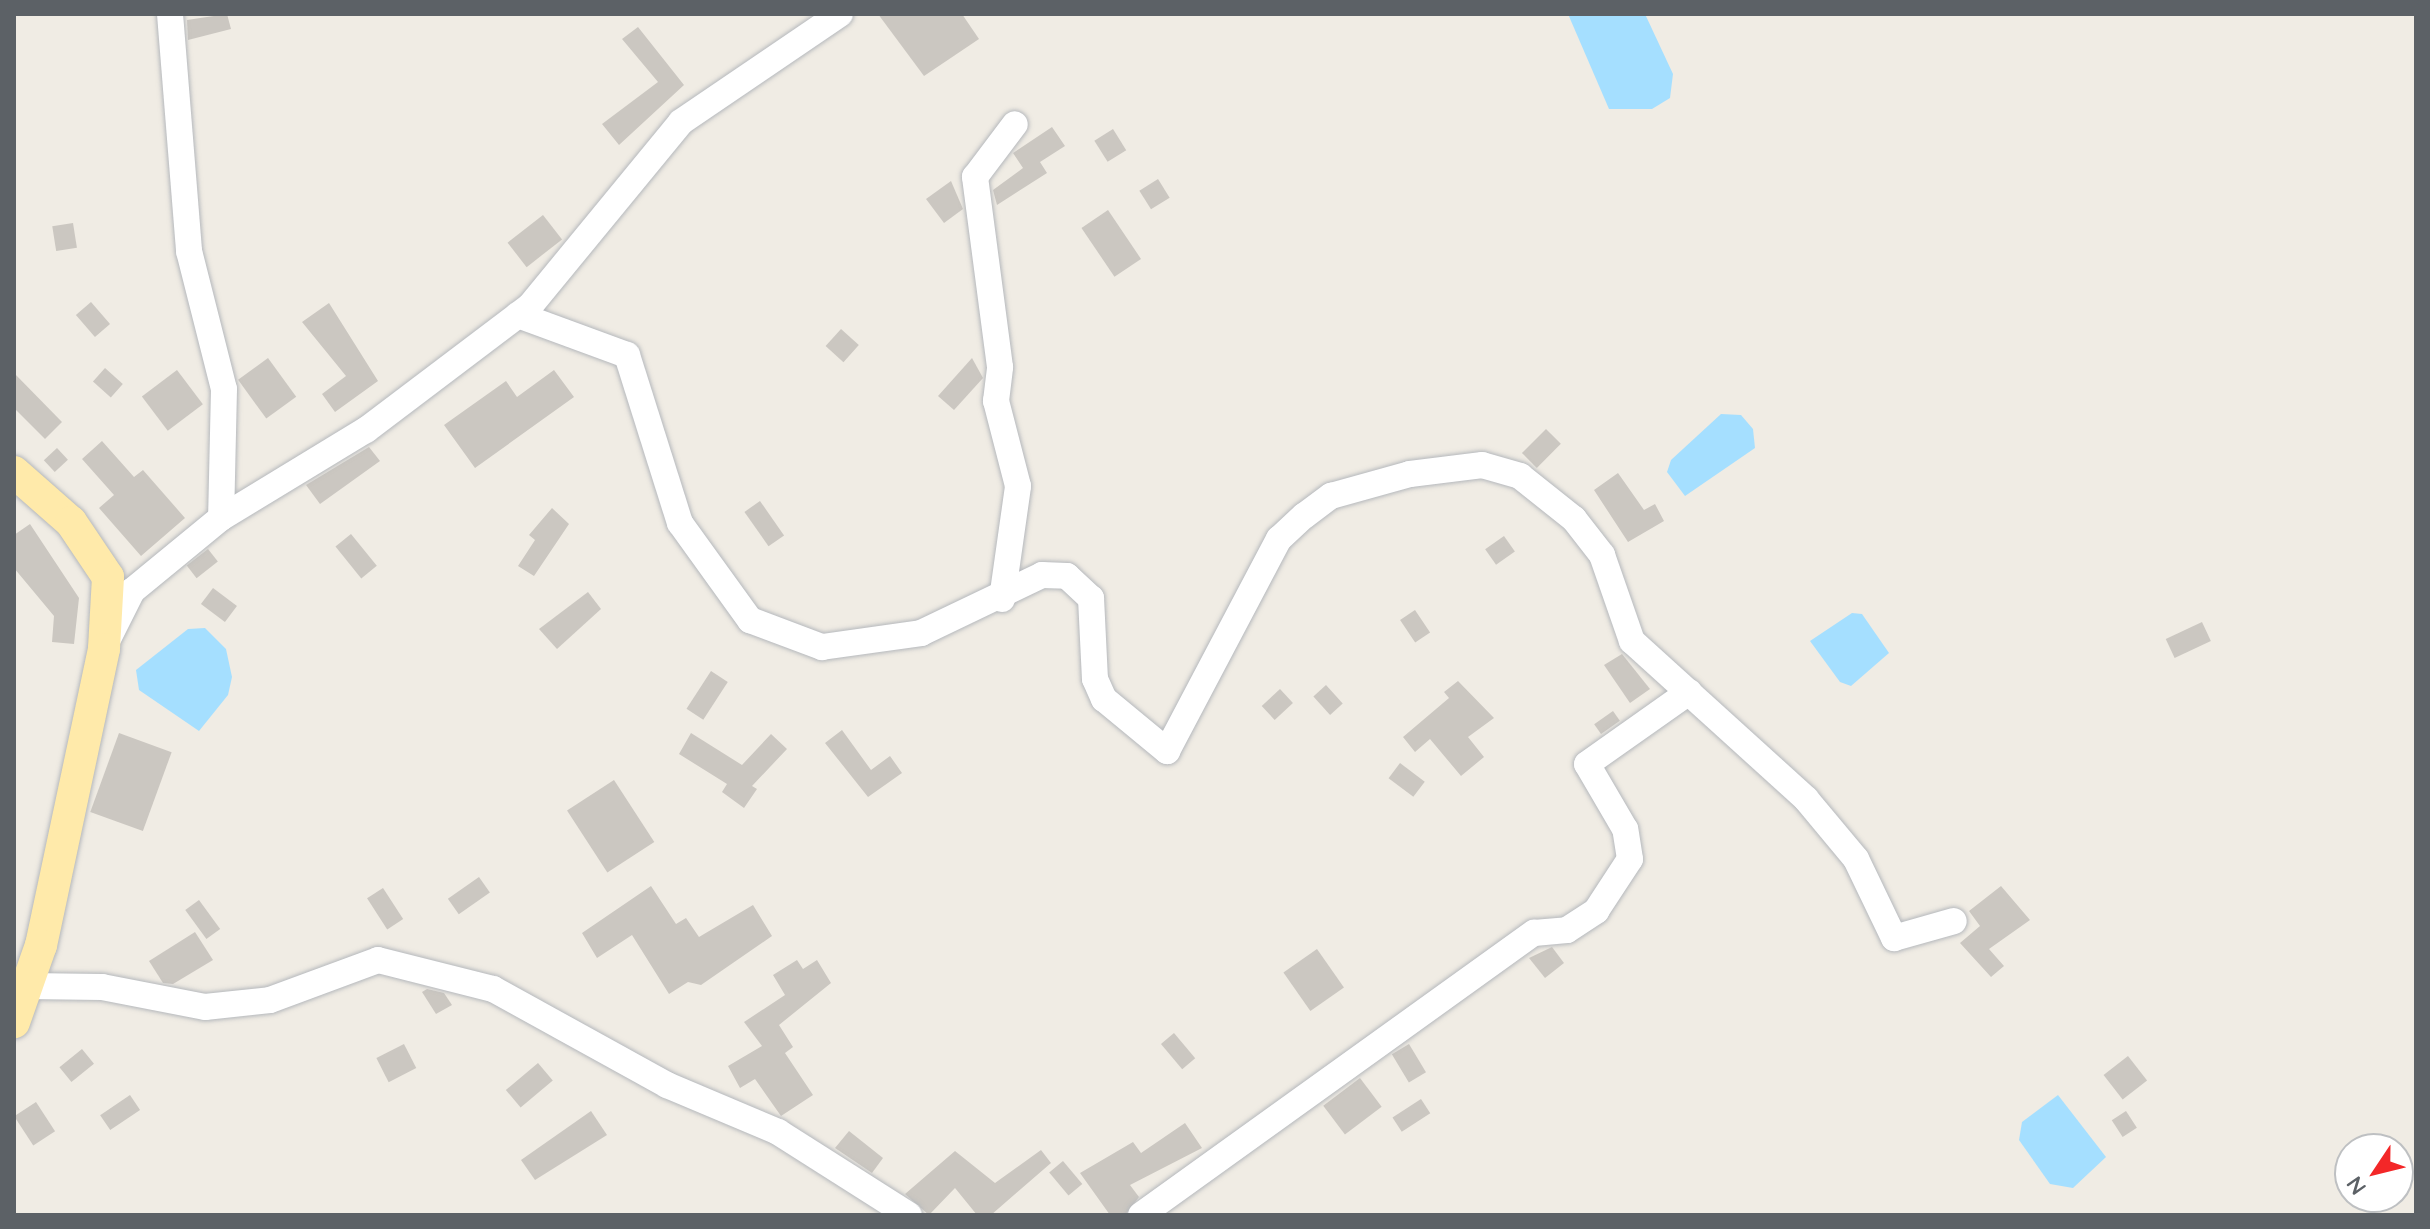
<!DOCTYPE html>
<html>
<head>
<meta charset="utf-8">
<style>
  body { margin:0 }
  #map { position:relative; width:2430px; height:1229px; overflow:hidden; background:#f0ece4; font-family:Quicksand,sans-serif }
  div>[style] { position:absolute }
  .water>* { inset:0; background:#a5dfff }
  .building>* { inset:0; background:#cbc7c1; transform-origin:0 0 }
  .roads { filter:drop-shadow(0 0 2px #b5b8bc) drop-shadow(0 0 2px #b5b8bc) }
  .minor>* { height:26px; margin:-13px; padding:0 13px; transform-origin:13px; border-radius:13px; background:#fff }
  .major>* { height:32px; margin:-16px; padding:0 16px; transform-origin:16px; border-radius:16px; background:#ffeaaa }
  span { translate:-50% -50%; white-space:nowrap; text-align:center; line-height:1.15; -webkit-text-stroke:8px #fff; paint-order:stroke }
  .frame { position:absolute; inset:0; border:16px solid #5c6166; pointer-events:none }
  .north { position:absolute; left:2334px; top:1133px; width:80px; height:80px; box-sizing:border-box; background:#fff; border:2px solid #bec0c2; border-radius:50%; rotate:235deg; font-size:22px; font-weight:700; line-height:32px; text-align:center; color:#5c6166 }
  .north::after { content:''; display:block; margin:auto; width:28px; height:36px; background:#f32728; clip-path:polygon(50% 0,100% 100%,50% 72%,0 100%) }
</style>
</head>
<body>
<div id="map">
  <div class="water">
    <i style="clip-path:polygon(1568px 14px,1645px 14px,1673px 74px,1670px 98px,1652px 109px,1609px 109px)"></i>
    <i style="clip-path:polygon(1721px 414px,1741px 415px,1753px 429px,1755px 448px,1685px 496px,1667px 472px,1671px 460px)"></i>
    <i style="clip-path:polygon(1852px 613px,1862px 614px,1889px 653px,1851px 686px,1840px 682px,1810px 641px)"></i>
    <i style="clip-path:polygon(205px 628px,226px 649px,232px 677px,228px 695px,199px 731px,139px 690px,136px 670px,188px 629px)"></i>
    <i style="clip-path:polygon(2058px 1095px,2106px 1157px,2073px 1188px,2050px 1184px,2019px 1140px,2022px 1122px)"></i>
  </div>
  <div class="building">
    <i style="clip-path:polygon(227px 14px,231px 29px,188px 40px,187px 20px)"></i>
    <i style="clip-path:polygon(878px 14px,962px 14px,979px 39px,924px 76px)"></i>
    <i style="clip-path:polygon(638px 27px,684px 85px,619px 145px,602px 124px,658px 82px,622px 39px)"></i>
    <i style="clip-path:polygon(1052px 127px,1065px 146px,1040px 162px,1047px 173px,997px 205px,993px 190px,1023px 168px,1013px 153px)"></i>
    <i style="left:1113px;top:129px;width:25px;height:22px;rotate:58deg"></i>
    <i style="left:1158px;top:179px;width:22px;height:22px;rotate:58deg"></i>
    <i style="clip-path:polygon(951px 181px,963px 209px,944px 223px,926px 199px)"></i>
    <i style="left:1108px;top:210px;width:59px;height:32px;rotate:56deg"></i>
    <i style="left:543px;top:215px;width:31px;height:45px;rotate:52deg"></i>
    <i style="left:73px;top:223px;width:25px;height:21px;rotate:81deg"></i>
    <i style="left:91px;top:302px;width:29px;height:20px;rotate:49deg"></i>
    <i style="clip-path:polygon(329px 303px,378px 381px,335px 412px,322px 394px,346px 376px,302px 322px)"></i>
    <i style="left:841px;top:329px;width:24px;height:23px;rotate:42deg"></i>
    <i style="left:268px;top:358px;width:48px;height:37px;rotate:54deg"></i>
    <i style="clip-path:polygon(972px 358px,983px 378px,954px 410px,938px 396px)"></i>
    <i style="left:105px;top:368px;width:24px;height:18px;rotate:42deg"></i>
    <i style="left:177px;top:370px;width:43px;height:44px;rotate:53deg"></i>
    <i style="clip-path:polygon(554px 370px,574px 397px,475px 468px,444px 425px,506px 381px,517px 397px)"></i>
    <i style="clip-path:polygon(14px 373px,62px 422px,45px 439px,14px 408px)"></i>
    <i style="left:1546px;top:429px;width:21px;height:34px;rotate:45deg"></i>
    <i style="clip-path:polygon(102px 441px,134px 477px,143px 470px,185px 518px,141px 556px,99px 508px,114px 495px,82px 459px)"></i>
    <i style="clip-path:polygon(369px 447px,380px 461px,320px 504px,306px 485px)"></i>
    <i style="left:57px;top:448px;width:16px;height:18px;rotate:47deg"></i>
    <i style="clip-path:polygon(1618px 473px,1644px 510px,1655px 504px,1664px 521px,1628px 542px,1594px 490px)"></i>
    <i style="left:760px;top:501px;width:42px;height:19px;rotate:55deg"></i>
    <i style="clip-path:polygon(552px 508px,569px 524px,534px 576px,518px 566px,535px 540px,529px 535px)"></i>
    <i style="clip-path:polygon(30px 524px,79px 598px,74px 644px,52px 642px,54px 616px,14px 568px,14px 535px)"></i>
    <i style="left:351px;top:534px;width:41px;height:20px;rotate:51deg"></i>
    <i style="left:1504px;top:536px;width:19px;height:23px;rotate:55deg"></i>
    <i style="left:208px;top:549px;width:16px;height:27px;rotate:52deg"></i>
    <i style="left:213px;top:588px;width:30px;height:20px;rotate:37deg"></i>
    <i style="clip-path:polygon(588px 592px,601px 609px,557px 649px,539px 629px)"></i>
    <i style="left:1415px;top:610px;width:27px;height:18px;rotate:56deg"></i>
    <i style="left:2202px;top:622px;width:21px;height:40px;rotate:65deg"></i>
    <i style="clip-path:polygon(1622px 654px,1650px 689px,1630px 703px,1604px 665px)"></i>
    <i style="left:711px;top:671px;width:20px;height:45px;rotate:33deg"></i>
    <i style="clip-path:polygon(1458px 681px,1494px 718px,1468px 737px,1484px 757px,1461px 776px,1430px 739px,1415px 752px,1403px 737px,1449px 698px,1444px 692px)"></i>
    <i style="left:1326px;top:685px;width:25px;height:17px;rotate:48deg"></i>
    <i style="left:1280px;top:689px;width:19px;height:25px;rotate:47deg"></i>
    <i style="left:1613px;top:711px;width:12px;height:23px;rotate:55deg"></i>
    <i style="clip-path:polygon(842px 730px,871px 770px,890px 756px,902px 773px,868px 797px,825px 743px)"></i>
    <i style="left:119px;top:733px;width:56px;height:84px;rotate:20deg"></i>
    <i style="clip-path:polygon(691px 733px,742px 765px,771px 734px,787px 749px,752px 786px,757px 789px,744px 808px,722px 792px,727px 784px,679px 754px)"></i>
    <i style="left:1400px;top:763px;width:31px;height:19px;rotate:37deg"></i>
    <i style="left:614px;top:780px;width:74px;height:56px;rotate:57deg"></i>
    <i style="left:479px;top:877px;width:19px;height:38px;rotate:55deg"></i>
    <i style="clip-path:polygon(651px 886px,676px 924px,686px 918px,699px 937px,753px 905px,772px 936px,701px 985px,688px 982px,669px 994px,632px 935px,597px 958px,582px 933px)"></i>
    <i style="clip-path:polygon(2001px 886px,2030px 920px,1989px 949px,2004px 966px,1991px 977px,1960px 943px,1980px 926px,1969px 911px)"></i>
    <i style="left:383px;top:888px;width:37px;height:19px;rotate:57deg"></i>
    <i style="left:199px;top:900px;width:36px;height:17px;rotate:54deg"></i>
    <i style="clip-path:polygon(195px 932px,213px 960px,173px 984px,163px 983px,149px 961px)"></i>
    <i style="clip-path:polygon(1552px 947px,1564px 963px,1545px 978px,1529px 958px)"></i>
    <i style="left:1317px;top:949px;width:47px;height:41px;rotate:55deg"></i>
    <i style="clip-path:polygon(797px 960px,803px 969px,817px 960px,831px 983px,779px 1025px,793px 1047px,785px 1053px,813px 1095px,781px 1116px,755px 1079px,740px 1088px,728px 1066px,762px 1046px,744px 1022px,785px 995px,773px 975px)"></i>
    <i style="clip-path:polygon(427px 989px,444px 993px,452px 1005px,436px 1014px,422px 992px)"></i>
    <i style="left:1174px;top:1033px;width:33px;height:17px;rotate:50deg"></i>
    <i style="left:404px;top:1044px;width:27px;height:31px;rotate:63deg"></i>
    <i style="left:1409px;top:1044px;width:33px;height:20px;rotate:59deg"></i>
    <i style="left:82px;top:1049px;width:19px;height:29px;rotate:51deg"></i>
    <i style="left:2128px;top:1056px;width:31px;height:31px;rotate:52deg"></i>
    <i style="left:538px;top:1063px;width:23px;height:42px;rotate:50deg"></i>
    <i style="left:1360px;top:1078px;width:36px;height:46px;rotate:53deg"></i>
    <i style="left:130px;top:1095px;width:18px;height:36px;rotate:56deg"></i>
    <i style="left:1421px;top:1099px;width:17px;height:34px;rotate:57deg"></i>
    <i style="left:36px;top:1102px;width:35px;height:26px;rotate:57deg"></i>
    <i style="clip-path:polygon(591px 1111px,607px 1135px,535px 1180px,521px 1160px)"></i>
    <i style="left:2126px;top:1111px;width:20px;height:17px;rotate:57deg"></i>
    <i style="clip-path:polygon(1185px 1123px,1202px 1148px,1130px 1185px,1139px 1197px,1125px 1215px,1110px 1215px,1080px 1173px,1133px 1142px,1141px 1153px)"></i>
    <i style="clip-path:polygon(849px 1131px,883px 1158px,872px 1173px,835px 1148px)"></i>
    <i style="clip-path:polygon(1041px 1150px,1051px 1163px,991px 1215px,977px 1215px,955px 1188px,929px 1215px,905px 1194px,955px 1151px,995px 1183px)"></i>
    <i style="left:1063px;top:1161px;width:30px;height:18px;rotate:50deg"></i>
  </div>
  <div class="roads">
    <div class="minor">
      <i style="left:170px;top:14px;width:238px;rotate:85.4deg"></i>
      <i style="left:189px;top:251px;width:142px;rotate:75.8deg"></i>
      <i style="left:224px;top:389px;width:129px;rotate:91.3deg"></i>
      <i style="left:518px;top:315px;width:116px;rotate:20.2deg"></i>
      <i style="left:627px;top:355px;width:176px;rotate:72.5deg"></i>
      <i style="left:680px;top:523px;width:120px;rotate:54.2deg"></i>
      <i style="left:750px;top:620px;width:77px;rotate:20.6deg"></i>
      <i style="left:822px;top:647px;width:100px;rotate:-8deg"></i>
      <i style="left:921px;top:633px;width:134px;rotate:-25.6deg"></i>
      <i style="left:1042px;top:575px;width:25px;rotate:2deg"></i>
      <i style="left:1067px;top:576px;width:33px;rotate:43deg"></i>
      <i style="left:1091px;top:598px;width:81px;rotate:87.2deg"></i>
      <i style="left:1095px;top:679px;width:22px;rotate:66deg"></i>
      <i style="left:1104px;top:699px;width:82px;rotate:39.5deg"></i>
      <i style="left:1167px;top:751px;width:240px;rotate:-62.2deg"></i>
      <i style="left:1279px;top:539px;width:34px;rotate:-43deg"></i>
      <i style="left:1304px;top:516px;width:34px;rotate:-37deg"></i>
      <i style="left:1331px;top:496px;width:82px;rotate:-15.6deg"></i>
      <i style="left:1410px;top:474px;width:73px;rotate:-7.1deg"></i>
      <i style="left:1482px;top:465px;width:40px;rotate:16deg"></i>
      <i style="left:1520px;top:476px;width:69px;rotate:38.5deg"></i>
      <i style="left:1574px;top:519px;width:46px;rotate:52.1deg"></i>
      <i style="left:1602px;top:555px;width:91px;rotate:70.8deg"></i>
      <i style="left:1632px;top:641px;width:235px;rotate:42.2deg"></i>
      <i style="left:1806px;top:799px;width:78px;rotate:50.2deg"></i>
      <i style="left:1856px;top:859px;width:88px;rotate:64.3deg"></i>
      <i style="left:1894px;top:938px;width:62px;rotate:-15.8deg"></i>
      <i style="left:1002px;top:599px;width:114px;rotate:-81.9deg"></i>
      <i style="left:1018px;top:486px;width:88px;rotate:-104.5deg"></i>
      <i style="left:996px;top:401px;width:34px;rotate:-83deg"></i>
      <i style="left:1000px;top:367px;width:192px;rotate:-97.5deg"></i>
      <i style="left:975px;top:177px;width:66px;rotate:-53deg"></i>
      <i style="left:107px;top:641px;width:56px;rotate:-63.4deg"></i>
      <i style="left:132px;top:591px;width:115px;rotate:-39.4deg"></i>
      <i style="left:221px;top:518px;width:170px;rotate:-31.3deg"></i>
      <i style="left:366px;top:430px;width:206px;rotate:-37.1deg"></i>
      <i style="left:530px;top:306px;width:238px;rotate:-50.6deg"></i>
      <i style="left:681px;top:122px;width:192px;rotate:-34.2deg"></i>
      <i style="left:27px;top:986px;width:75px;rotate:0.8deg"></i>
      <i style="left:102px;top:987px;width:105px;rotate:11deg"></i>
      <i style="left:205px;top:1007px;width:65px;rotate:-6.1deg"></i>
      <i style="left:270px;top:1000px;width:115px;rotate:-20.3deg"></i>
      <i style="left:378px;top:960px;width:119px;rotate:14.2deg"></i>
      <i style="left:493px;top:989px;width:199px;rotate:28.9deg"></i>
      <i style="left:667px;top:1085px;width:121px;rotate:22.9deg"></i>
      <i style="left:778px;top:1132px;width:155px;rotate:32.4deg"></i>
      <i style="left:1141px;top:1215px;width:484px;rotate:-35.7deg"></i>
      <i style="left:1534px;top:933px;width:33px;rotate:-5deg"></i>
      <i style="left:1567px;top:930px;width:35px;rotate:-33deg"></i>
      <i style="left:1596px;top:911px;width:62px;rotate:-56.8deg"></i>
      <i style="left:1630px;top:859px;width:30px;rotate:-99deg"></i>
      <i style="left:1625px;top:829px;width:75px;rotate:-120.3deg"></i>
      <i style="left:1587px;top:764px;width:125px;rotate:-35.2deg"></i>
    </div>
    <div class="major">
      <i style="left:14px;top:472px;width:76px;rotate:41.3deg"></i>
      <i style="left:71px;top:522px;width:66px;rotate:56.1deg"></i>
      <i style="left:108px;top:577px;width:72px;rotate:93.2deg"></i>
      <i style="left:104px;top:649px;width:303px;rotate:102deg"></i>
      <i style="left:41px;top:945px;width:82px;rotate:109.3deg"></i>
    </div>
  </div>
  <div class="frame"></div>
  <div class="north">N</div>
</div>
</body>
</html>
